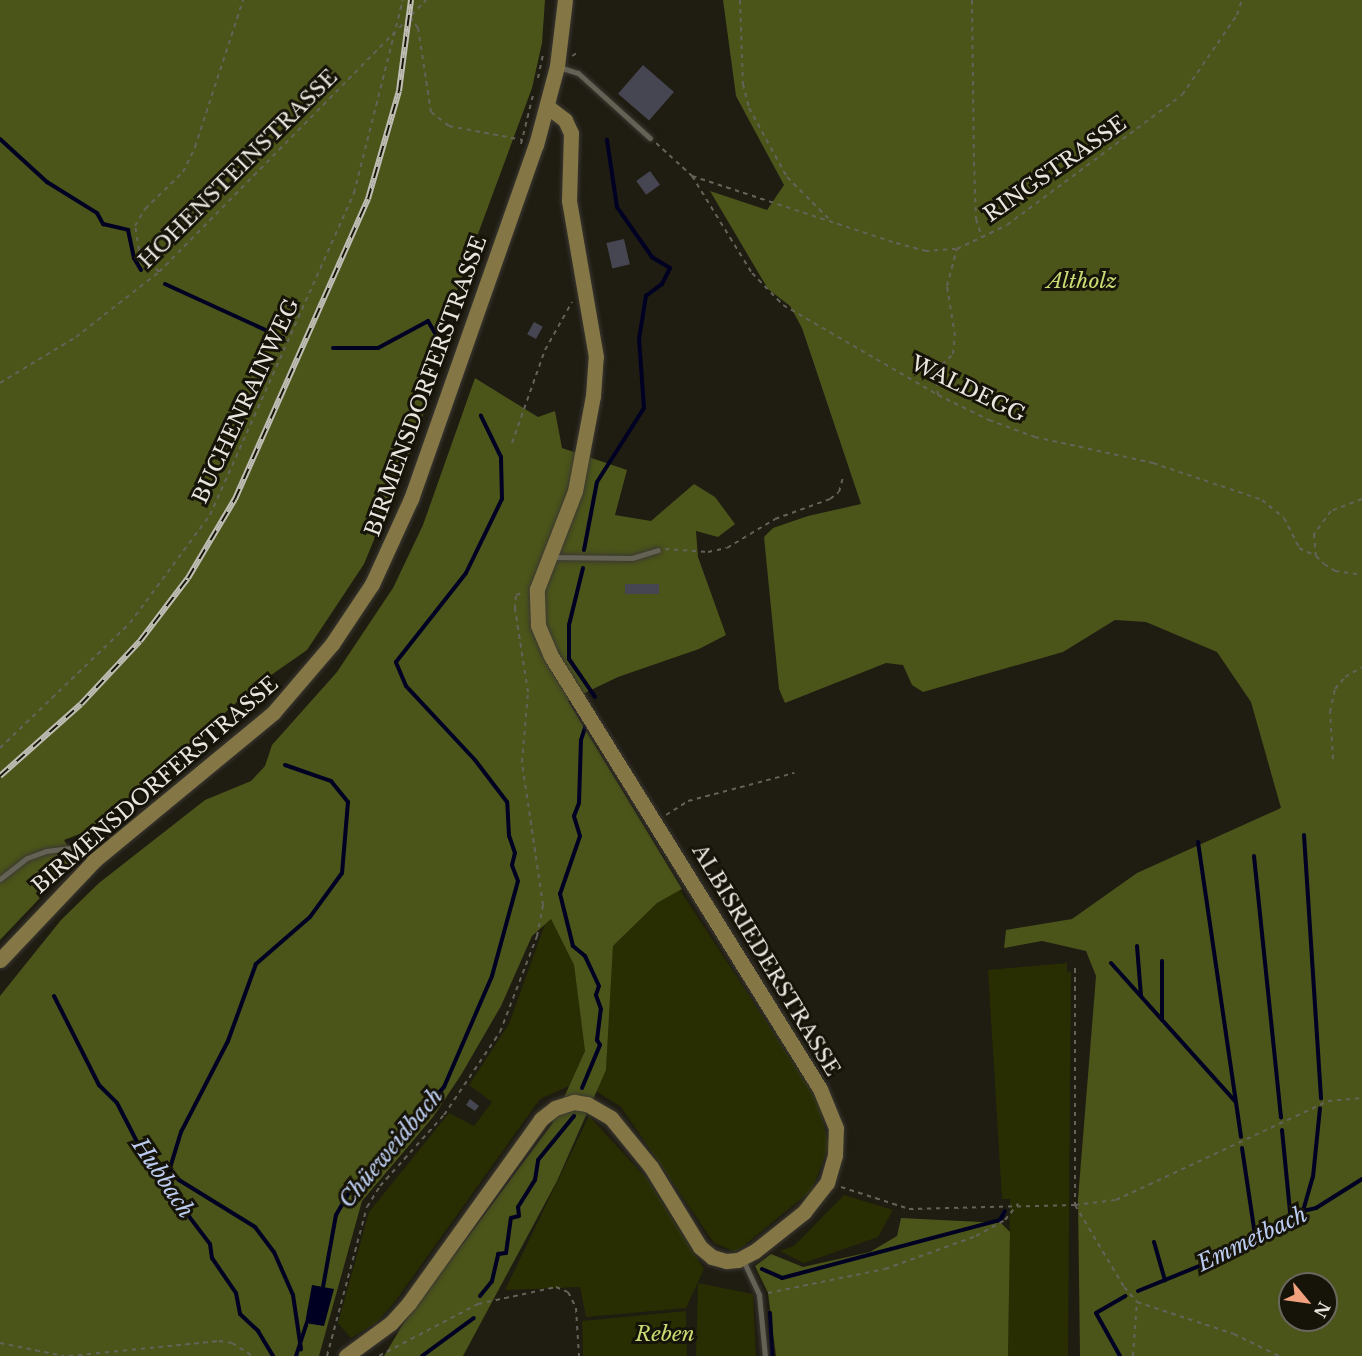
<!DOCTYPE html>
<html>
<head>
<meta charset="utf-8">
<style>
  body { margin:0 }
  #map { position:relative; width:1362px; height:1356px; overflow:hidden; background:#1f1c12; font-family:"Libre Baskerville",serif }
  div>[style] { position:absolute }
  .green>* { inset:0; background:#282e01 }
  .forest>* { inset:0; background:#4b5419 }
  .water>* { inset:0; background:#000023 }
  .stream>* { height:4px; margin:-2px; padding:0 2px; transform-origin:2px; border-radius:2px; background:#000023 }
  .building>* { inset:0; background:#464652; transform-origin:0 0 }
  .path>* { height:2px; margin-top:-1px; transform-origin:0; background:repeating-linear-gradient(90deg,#646259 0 4.5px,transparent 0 9px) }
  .roads { filter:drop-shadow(0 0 2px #3a3832) drop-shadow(0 0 2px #3a3832) }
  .lane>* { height:5px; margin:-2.5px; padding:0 2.5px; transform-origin:2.5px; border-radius:2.5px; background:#646155 }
  .secondary>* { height:15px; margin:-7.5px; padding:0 7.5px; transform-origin:7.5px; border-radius:7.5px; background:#857745 }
  .rail>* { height:6px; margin-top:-3px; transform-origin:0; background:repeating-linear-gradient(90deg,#161309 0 11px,#c0beb7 0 22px); box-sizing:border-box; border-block:2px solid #c0beb7 }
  span { translate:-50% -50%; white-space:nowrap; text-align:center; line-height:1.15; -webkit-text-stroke:6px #161309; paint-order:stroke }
  .street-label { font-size:21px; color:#e8e6df }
  .park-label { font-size:21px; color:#c9db72; font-style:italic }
  .water-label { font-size:22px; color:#bbccf0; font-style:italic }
  .north { position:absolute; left:1278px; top:1272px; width:60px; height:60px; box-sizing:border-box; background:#161309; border:2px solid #6a675f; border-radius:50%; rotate:119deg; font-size:16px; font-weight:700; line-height:24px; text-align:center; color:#e8e6df }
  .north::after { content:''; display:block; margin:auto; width:21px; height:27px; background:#f1a17d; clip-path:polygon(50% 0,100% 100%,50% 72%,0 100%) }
</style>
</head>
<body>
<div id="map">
  <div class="green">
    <i style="clip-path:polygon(680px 890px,818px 1101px,829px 1146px,812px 1190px,736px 1252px,714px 1243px,621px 1107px,596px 1091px,606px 1070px,613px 946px,657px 903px)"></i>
    <i style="clip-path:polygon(551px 919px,574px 965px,585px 1051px,569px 1086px,540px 1099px,394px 1303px,376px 1323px,351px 1338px,338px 1323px,369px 1212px,449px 1113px,474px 1126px,492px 1102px,469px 1085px,509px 1024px,545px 924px)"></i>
    <i style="clip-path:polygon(1067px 963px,1067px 972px,1071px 972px,1068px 1356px,1008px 1356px,1010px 1199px,1002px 1199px,988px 970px)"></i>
    <i style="clip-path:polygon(589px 1116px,648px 1180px,704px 1269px,686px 1308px,586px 1317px,580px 1287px,505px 1290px)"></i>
    <i style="clip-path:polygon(844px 1195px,893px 1210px,878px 1237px,804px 1263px,780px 1251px,794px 1246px)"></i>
    <i style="clip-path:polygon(698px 1283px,753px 1294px,756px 1356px,696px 1356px)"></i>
    <i style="clip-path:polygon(686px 1311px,687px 1356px,583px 1356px,582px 1321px)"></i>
  </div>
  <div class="forest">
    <i style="clip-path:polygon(0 0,545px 0,542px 43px,532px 88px,421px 388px,428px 400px,411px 450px,364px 564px,307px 650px,254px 687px,95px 828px,64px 840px,76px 860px,0 940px)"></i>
    <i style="clip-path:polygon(evenodd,723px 0,1362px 0,1362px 1356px,1080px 1356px,1078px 1199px,1096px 976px,1086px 951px,1042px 941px,1004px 948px,1006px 930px,1072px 919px,1137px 873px,1281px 808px,1251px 702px,1217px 652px,1146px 622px,1115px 620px,1063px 652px,923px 692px,912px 685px,903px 665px,886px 663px,785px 703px,779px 689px,764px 537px,773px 528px,808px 516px,861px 504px,802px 328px,790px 306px,768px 289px,710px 191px,767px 210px,784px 185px,736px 96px,723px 0,1290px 1284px,1326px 1284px,1326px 1320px,1290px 1320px,1290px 1284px)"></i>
    <i style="clip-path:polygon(475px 378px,538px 417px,555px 411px,562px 448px,627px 470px,615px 515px,651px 521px,694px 484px,715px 497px,735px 524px,718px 537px,696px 531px,698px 557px,726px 635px,699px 649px,618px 677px,568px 701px,682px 889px,657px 903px,613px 946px,606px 1070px,557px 1181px,463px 1356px,384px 1356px,403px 1324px,552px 1124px,585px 1051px,574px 965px,551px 919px,532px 936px,501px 1006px,461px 1075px,433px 1117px,362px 1201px,319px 1356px,0 1356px,0 996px,61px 920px,99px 883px,205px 800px,251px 781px,265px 766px,272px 745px,337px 672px,393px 588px,423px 525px)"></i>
    <i style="clip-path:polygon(901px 1218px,1001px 1223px,1010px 1232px,1008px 1356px,776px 1356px,768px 1293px,755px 1266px,771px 1254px,803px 1267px,870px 1252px,897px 1236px)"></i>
  </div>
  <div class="water">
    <i style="clip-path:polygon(312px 1285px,334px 1289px,324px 1326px,305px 1323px)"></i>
  </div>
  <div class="stream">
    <i style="left:0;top:139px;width:64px;rotate:42.5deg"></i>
    <i style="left:47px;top:182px;width:59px;rotate:31.8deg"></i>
    <i style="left:97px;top:213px;width:13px;rotate:61deg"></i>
    <i style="left:103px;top:224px;width:26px;rotate:13deg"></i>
    <i style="left:128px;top:230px;width:29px;rotate:78deg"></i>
    <i style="left:134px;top:258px;width:14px;rotate:60deg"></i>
    <i style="left:165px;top:284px;width:130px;rotate:24.6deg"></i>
    <i style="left:333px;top:348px;width:45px"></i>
    <i style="left:378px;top:348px;width:57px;rotate:-28.4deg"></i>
    <i style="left:428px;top:321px;width:14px;rotate:60deg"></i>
    <i style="left:584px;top:550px;width:69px;rotate:-79.2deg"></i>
    <i style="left:597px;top:482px;width:88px;rotate:-57.6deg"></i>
    <i style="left:644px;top:408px;width:69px;rotate:-94.1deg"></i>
    <i style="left:639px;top:339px;width:44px;rotate:-80.8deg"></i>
    <i style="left:646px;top:296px;width:20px;rotate:-37deg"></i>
    <i style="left:662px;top:284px;width:18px;rotate:-63deg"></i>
    <i style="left:670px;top:268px;width:21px;rotate:-149deg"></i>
    <i style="left:652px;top:257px;width:61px;rotate:-125deg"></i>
    <i style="left:617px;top:207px;width:68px;rotate:-98.5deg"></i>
    <i style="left:583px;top:568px;width:59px;rotate:103.8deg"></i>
    <i style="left:569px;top:625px;width:34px;rotate:90deg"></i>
    <i style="left:569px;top:659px;width:46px;rotate:55.6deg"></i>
    <i style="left:285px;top:765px;width:49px;rotate:19.2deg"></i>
    <i style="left:331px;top:781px;width:27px;rotate:51deg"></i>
    <i style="left:348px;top:802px;width:71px;rotate:94.8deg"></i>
    <i style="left:342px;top:873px;width:54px;rotate:126deg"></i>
    <i style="left:310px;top:917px;width:72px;rotate:139deg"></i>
    <i style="left:256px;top:964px;width:82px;rotate:110deg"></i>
    <i style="left:228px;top:1041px;width:102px;rotate:117.3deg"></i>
    <i style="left:181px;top:1132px;width:39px;rotate:107deg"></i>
    <i style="left:170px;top:1169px;width:14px;rotate:51deg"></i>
    <i style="left:179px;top:1180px;width:89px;rotate:31.7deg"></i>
    <i style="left:255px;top:1227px;width:31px;rotate:53deg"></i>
    <i style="left:274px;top:1252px;width:47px;rotate:66.2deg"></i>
    <i style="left:293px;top:1295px;width:55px;rotate:81.6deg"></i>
    <i style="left:1304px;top:835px;width:264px;rotate:86.3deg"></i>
    <i style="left:1198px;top:842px;width:298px;rotate:81.7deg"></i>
    <i style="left:1254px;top:856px;width:263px;rotate:84.1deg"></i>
    <i style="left:1137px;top:946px;width:50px;rotate:85.4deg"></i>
    <i style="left:1162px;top:961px;width:59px;rotate:90deg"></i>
    <i style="left:1111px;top:963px;width:186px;rotate:48.1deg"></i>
    <i style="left:54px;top:996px;width:100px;rotate:63.2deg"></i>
    <i style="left:99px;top:1085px;width:25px;rotate:45deg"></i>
    <i style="left:117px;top:1103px;width:65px;rotate:62.7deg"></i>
    <i style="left:147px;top:1161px;width:104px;rotate:52.8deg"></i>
    <i style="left:210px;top:1244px;width:14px;rotate:82deg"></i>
    <i style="left:212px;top:1258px;width:42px;rotate:55.6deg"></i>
    <i style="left:236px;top:1293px;width:21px;rotate:79deg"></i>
    <i style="left:240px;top:1314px;width:25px;rotate:43deg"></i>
    <i style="left:258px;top:1331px;width:29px;rotate:59deg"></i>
    <i style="left:582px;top:1088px;width:47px;rotate:-67.3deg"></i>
    <i style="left:600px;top:1045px;width:6px;rotate:-121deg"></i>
    <i style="left:597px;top:1040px;width:31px;rotate:-83deg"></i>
    <i style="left:601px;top:1009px;width:15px;rotate:-110deg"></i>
    <i style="left:596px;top:995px;width:9px;rotate:-72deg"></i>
    <i style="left:599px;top:986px;width:33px;rotate:-115deg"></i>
    <i style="left:585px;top:956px;width:16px;rotate:-140deg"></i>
    <i style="left:573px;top:946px;width:54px;rotate:-104deg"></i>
    <i style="left:560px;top:894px;width:61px;rotate:-71deg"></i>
    <i style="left:580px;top:836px;width:21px;rotate:-107deg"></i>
    <i style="left:574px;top:816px;width:14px;rotate:-69deg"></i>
    <i style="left:579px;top:803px;width:63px;rotate:-88.2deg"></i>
    <i style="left:581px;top:740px;width:16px;rotate:-72deg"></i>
    <i style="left:1282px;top:1130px;width:92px;rotate:84.4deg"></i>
    <i style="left:1242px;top:1148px;width:88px;rotate:81.5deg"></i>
    <i style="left:163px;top:1180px;width:13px;rotate:-58deg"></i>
    <i style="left:1303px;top:1211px;width:35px;rotate:-74deg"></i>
    <i style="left:1313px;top:1177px;width:69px;rotate:-84.2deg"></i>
    <i style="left:1154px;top:1242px;width:40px;rotate:74deg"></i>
    <i style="left:762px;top:1269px;width:22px;rotate:24deg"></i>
    <i style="left:782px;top:1278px;width:226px;rotate:-14.9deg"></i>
    <i style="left:1000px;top:1220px;width:10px;rotate:-61deg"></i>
    <i style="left:323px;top:1287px;width:73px;rotate:-79.8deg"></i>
    <i style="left:336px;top:1215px;width:28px;rotate:-60deg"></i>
    <i style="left:350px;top:1191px;width:140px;rotate:-47.9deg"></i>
    <i style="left:444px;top:1087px;width:121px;rotate:-66.6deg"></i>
    <i style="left:492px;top:976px;width:98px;rotate:-74.7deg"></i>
    <i style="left:518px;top:881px;width:17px;rotate:-111deg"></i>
    <i style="left:512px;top:865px;width:12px;rotate:-76deg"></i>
    <i style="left:515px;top:853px;width:18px;rotate:-109deg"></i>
    <i style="left:509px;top:836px;width:34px;rotate:-93deg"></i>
    <i style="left:507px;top:802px;width:53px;rotate:-127.3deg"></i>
    <i style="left:475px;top:760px;width:101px;rotate:-133deg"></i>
    <i style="left:406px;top:686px;width:26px;rotate:-113deg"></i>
    <i style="left:396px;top:662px;width:113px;rotate:-51.8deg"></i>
    <i style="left:466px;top:573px;width:82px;rotate:-64.1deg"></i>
    <i style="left:502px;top:499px;width:42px;rotate:-91.4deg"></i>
    <i style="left:501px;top:457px;width:46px;rotate:-116deg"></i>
    <i style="left:1138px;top:1291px;width:119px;rotate:-22.2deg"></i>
    <i style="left:1248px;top:1246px;width:13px;rotate:-58deg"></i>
    <i style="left:1255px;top:1235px;width:38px;rotate:-20deg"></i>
    <i style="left:1291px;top:1222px;width:16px;rotate:-43deg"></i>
    <i style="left:1303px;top:1211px;width:13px;rotate:-13deg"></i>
    <i style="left:1316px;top:1208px;width:54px;rotate:-32.2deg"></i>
    <i style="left:480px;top:1296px;width:19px;rotate:-51deg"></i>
    <i style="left:492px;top:1281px;width:28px;rotate:-77deg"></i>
    <i style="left:498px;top:1254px;width:8px;rotate:-7deg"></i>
    <i style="left:506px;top:1253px;width:35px;rotate:-82deg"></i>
    <i style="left:511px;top:1218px;width:8px;rotate:-14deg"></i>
    <i style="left:519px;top:1216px;width:9px;rotate:-96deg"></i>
    <i style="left:518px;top:1207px;width:32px;rotate:-58deg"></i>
    <i style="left:535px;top:1180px;width:20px;rotate:-81deg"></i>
    <i style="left:538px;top:1160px;width:57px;rotate:-50.7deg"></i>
    <i style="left:770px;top:1313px;width:43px;rotate:87.3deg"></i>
    <i style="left:296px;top:1356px;width:33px;rotate:-72deg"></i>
    <i style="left:422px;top:1356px;width:64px;rotate:-36.2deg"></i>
    <i style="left:1120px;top:1356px;width:49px;rotate:-119.2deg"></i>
    <i style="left:1096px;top:1313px;width:34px;rotate:-30deg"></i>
  </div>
  <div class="building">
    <i style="left:643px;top:65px;width:41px;height:38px;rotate:41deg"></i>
    <i style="left:650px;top:171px;width:17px;height:17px;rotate:54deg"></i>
    <i style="left:624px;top:239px;width:26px;height:18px;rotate:77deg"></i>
    <i style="left:534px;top:322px;width:10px;height:14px;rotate:29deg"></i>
    <i style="left:659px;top:584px;width:10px;height:34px;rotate:90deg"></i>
    <i style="clip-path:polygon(470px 1099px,479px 1106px,475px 1111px,466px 1105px)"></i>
  </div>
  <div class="path">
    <i style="left:740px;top:0;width:84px;rotate:88deg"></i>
    <i style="left:743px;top:84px;width:25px;rotate:76deg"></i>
    <i style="left:749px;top:108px;width:79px;rotate:61.2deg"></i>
    <i style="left:787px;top:177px;width:59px;rotate:45deg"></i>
    <i style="left:972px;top:0;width:162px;rotate:89.3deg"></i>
    <i style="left:974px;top:162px;width:57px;rotate:88deg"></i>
    <i style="left:976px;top:219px;width:20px;rotate:72deg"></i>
    <i style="left:410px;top:17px;width:14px;rotate:54deg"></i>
    <i style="left:418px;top:28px;width:85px;rotate:81.2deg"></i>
    <i style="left:431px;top:112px;width:23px;rotate:38deg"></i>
    <i style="left:449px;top:126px;width:75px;rotate:10.7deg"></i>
    <i style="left:399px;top:28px;width:39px;rotate:-46deg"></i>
    <i style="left:572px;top:56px;width:8px;rotate:-30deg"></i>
    <i style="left:538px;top:78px;width:24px;rotate:-78deg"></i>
    <i style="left:656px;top:143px;width:49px;rotate:42.5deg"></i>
    <i style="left:692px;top:176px;width:114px;rotate:58.3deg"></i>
    <i style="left:752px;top:273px;width:45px;rotate:45.9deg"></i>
    <i style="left:783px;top:305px;width:179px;rotate:30.1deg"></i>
    <i style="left:938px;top:395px;width:57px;rotate:26.1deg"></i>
    <i style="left:989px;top:420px;width:49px;rotate:20.3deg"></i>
    <i style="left:1035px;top:437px;width:121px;rotate:12.4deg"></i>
    <i style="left:1153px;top:463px;width:115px;rotate:18.7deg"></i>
    <i style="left:1262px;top:500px;width:28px;rotate:39deg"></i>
    <i style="left:1284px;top:518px;width:34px;rotate:63deg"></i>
    <i style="left:1299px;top:548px;width:19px;rotate:25deg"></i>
    <i style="left:521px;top:144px;width:50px;rotate:-76.2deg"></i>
    <i style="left:692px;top:176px;width:215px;rotate:18.2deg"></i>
    <i style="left:896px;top:243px;width:30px;rotate:15deg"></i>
    <i style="left:925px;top:251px;width:32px;rotate:-4deg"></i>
    <i style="left:957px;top:249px;width:55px;rotate:-25.6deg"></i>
    <i style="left:1007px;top:225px;width:218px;rotate:-36.6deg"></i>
    <i style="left:1182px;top:95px;width:97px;rotate:-55.5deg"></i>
    <i style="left:1237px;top:15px;width:16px;rotate:-72deg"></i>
    <i style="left:159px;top:272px;width:30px;rotate:-132deg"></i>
    <i style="left:139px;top:250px;width:24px;rotate:-99deg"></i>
    <i style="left:135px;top:226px;width:20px;rotate:-60deg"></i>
    <i style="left:145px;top:209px;width:53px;rotate:-44.2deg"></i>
    <i style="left:183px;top:172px;width:28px;rotate:-64deg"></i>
    <i style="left:195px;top:147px;width:155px;rotate:-71.9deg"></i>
    <i style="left:0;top:383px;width:89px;rotate:-31.2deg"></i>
    <i style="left:76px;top:337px;width:105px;rotate:-38.1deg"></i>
    <i style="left:159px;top:272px;width:337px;rotate:-45.5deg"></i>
    <i style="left:938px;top:395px;width:24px;rotate:-97deg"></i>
    <i style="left:935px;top:371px;width:25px;rotate:-43deg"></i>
    <i style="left:953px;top:354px;width:18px;rotate:-84deg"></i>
    <i style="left:955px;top:336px;width:51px;rotate:-99.1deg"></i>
    <i style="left:947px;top:286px;width:38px;rotate:-75deg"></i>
    <i style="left:512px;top:443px;width:99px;rotate:-70.5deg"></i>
    <i style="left:545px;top:350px;width:55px;rotate:-60.6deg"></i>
    <i style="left:1362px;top:499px;width:33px;rotate:159deg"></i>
    <i style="left:1331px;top:511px;width:29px;rotate:126deg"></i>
    <i style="left:1314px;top:534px;width:22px;rotate:85deg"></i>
    <i style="left:1316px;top:556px;width:11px;rotate:45deg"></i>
    <i style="left:1324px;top:564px;width:13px;rotate:32deg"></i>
    <i style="left:1335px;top:571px;width:27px;rotate:8deg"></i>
    <i style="left:665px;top:549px;width:43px;rotate:4deg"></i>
    <i style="left:708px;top:552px;width:19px;rotate:-12deg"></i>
    <i style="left:727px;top:548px;width:56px;rotate:-31.1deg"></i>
    <i style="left:775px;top:519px;width:59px;rotate:-20deg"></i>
    <i style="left:830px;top:499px;width:11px;rotate:-38deg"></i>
    <i style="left:839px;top:492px;width:16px;rotate:-75deg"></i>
    <i style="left:0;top:748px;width:180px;rotate:-43.9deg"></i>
    <i style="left:130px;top:623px;width:134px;rotate:-53.5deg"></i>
    <i style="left:210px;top:515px;width:353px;rotate:-65.9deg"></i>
    <i style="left:354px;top:193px;width:199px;rotate:-75.8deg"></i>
    <i style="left:1333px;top:759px;width:47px;rotate:-93.7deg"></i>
    <i style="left:1330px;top:712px;width:24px;rotate:-78deg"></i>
    <i style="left:1335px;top:689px;width:16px;rotate:-50deg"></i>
    <i style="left:1345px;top:677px;width:20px;rotate:-30deg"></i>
    <i style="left:666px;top:815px;width:26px;rotate:-32deg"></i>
    <i style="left:688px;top:801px;width:110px;rotate:-14.8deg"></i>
    <i style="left:1075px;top:968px;width:237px;rotate:90deg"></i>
    <i style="left:1075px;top:1205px;width:96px;rotate:59.1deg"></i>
    <i style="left:1124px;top:1287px;width:20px;rotate:49deg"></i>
    <i style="left:1137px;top:1302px;width:102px;rotate:18.3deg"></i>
    <i style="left:1234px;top:1334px;width:50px;rotate:26.1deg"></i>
    <i style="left:841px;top:1187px;width:71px;rotate:17.9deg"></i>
    <i style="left:909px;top:1209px;width:166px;rotate:-1.4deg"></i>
    <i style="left:1075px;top:1205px;width:41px;rotate:-7deg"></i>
    <i style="left:1116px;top:1200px;width:234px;rotate:-25deg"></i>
    <i style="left:1328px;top:1101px;width:34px;rotate:-5deg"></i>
    <i style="left:768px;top:1293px;width:119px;rotate:-11.6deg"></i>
    <i style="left:885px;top:1269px;width:97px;rotate:-19.9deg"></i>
    <i style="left:976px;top:1236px;width:33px;rotate:-29deg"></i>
    <i style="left:1005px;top:1220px;width:21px;rotate:-51deg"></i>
    <i style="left:0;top:1343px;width:65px;rotate:11.5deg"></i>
    <i style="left:69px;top:1356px;width:151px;rotate:-5.7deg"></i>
    <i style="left:219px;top:1341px;width:13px;rotate:9deg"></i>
    <i style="left:232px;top:1343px;width:25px;rotate:32deg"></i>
    <i style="left:327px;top:1356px;width:154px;rotate:-75deg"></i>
    <i style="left:367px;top:1207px;width:25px;rotate:-58deg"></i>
    <i style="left:380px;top:1186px;width:96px;rotate:-48deg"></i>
    <i style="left:444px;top:1115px;width:100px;rotate:-56deg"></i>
    <i style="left:500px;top:1032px;width:103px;rotate:-68.9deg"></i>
    <i style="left:537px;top:936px;width:32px;rotate:-79deg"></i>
    <i style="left:543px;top:905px;width:145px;rotate:-98.4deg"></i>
    <i style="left:522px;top:762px;width:70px;rotate:-85.1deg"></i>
    <i style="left:528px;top:692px;width:84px;rotate:-98.9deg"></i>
    <i style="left:515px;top:609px;width:14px;rotate:-86deg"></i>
    <i style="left:516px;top:595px;width:7px;rotate:-16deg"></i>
    <i style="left:379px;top:1356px;width:112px;rotate:-27.7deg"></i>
    <i style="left:478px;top:1304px;width:80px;rotate:-12.3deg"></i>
    <i style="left:556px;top:1287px;width:13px;rotate:23deg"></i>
    <i style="left:568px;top:1292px;width:18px;rotate:63deg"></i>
    <i style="left:576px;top:1308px;width:48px;rotate:86.4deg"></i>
    <i style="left:1133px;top:1356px;width:54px;rotate:-85.8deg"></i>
  </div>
  <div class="roads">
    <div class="lane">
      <i style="left:559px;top:67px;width:20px;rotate:18deg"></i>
      <i style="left:578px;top:73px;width:97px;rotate:42.1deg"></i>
      <i style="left:550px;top:557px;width:82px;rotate:0.7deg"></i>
      <i style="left:632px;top:558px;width:27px;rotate:-17deg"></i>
      <i style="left:0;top:879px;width:34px;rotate:-38deg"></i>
      <i style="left:27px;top:858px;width:20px;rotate:-20deg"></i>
      <i style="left:46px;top:851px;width:24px;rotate:-7deg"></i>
      <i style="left:70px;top:848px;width:27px;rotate:22deg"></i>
      <i style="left:743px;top:1260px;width:38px;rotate:65deg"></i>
      <i style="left:759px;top:1295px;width:61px;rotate:84.4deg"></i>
    </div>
    <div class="secondary">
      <i style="left:0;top:960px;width:139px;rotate:-46.5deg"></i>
      <i style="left:96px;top:859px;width:229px;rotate:-39.5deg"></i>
      <i style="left:273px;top:713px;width:91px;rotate:-49.5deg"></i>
      <i style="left:332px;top:644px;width:72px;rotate:-56.3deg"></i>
      <i style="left:372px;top:584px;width:94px;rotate:-65.4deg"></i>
      <i style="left:411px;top:499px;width:375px;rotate:-70.6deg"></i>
      <i style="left:536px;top:145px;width:82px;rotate:-75.1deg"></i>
      <i style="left:557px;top:66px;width:66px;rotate:-83.1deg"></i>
      <i style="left:346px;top:1356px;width:56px;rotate:-36.3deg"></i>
      <i style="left:391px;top:1323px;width:27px;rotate:-48deg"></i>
      <i style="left:409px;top:1303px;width:226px;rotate:-54.3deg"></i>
      <i style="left:541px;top:1119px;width:18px;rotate:-38deg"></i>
      <i style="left:555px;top:1108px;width:20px;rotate:-18deg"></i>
      <i style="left:574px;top:1102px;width:13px;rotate:9deg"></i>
      <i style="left:587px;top:1104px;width:28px;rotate:30deg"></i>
      <i style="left:611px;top:1118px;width:63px;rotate:50.8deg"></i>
      <i style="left:651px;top:1167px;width:94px;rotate:58.5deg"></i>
      <i style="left:700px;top:1247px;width:16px;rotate:40deg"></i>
      <i style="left:712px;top:1257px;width:15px;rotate:16deg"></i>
      <i style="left:726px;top:1261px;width:12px;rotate:-5deg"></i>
      <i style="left:738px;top:1260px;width:19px;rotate:-28deg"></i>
      <i style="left:755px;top:1251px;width:63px;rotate:-38.5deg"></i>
      <i style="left:804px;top:1212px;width:37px;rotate:-52deg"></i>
      <i style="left:827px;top:1183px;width:29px;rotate:-74deg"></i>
      <i style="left:835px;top:1155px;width:27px;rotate:-88deg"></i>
      <i style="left:836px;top:1128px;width:42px;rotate:-112.3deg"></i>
      <i style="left:820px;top:1089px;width:510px;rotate:-121.85deg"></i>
      <i style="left:551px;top:656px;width:34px;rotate:-113deg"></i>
      <i style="left:538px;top:625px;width:36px;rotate:-92deg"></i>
      <i style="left:537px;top:589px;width:105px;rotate:-68.8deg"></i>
      <i style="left:575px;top:491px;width:97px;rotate:-79.3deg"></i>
      <i style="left:593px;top:396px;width:39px;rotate:-86deg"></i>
      <i style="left:596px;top:357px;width:159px;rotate:-99.8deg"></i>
      <i style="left:569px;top:200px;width:67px;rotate:-88.3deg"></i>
      <i style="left:571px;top:133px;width:14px;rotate:-115deg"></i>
      <i style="left:565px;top:120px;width:21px;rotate:-143deg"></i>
    </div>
  </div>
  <div class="rail">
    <i style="left:0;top:776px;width:108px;rotate:-41.6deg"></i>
    <i style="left:81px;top:704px;width:86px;rotate:-46.9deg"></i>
    <i style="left:140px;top:641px;width:79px;rotate:-52.7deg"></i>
    <i style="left:188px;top:578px;width:92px;rotate:-59.3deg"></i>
    <i style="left:235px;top:499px;width:328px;rotate:-66.1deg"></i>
    <i style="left:368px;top:199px;width:112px;rotate:-74deg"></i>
    <i style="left:399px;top:91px;width:92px;rotate:-82.5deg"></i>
  </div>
  <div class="street-label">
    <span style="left:238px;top:169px;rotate:-45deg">HOHENSTEINSTRASSE</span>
    <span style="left:1055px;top:169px;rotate:-35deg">RINGSTRASSE</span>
    <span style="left:426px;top:386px;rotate:-70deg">BIRMENSDORFERSTRASSE</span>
    <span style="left:968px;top:389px;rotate:26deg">WALDEGG</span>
    <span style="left:246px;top:401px;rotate:-65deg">BUCHENRAINWEG</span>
    <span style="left:155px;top:785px;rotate:-41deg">BIRMENSDORFERSTRASSE</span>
    <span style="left:766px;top:960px;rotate:59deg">ALBISRIEDERSTRASSE</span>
  </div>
  <div class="park-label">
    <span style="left:1082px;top:281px">Altholz</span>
    <span style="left:665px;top:1334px">Reben</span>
  </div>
  <div class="water-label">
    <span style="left:391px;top:1148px;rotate:-50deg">Chüeweidbach</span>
    <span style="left:163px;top:1178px;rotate:56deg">Hubbach</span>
    <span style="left:1252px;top:1239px;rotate:-26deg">Emmetbach</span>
  </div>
  <div class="north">N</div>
</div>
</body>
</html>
